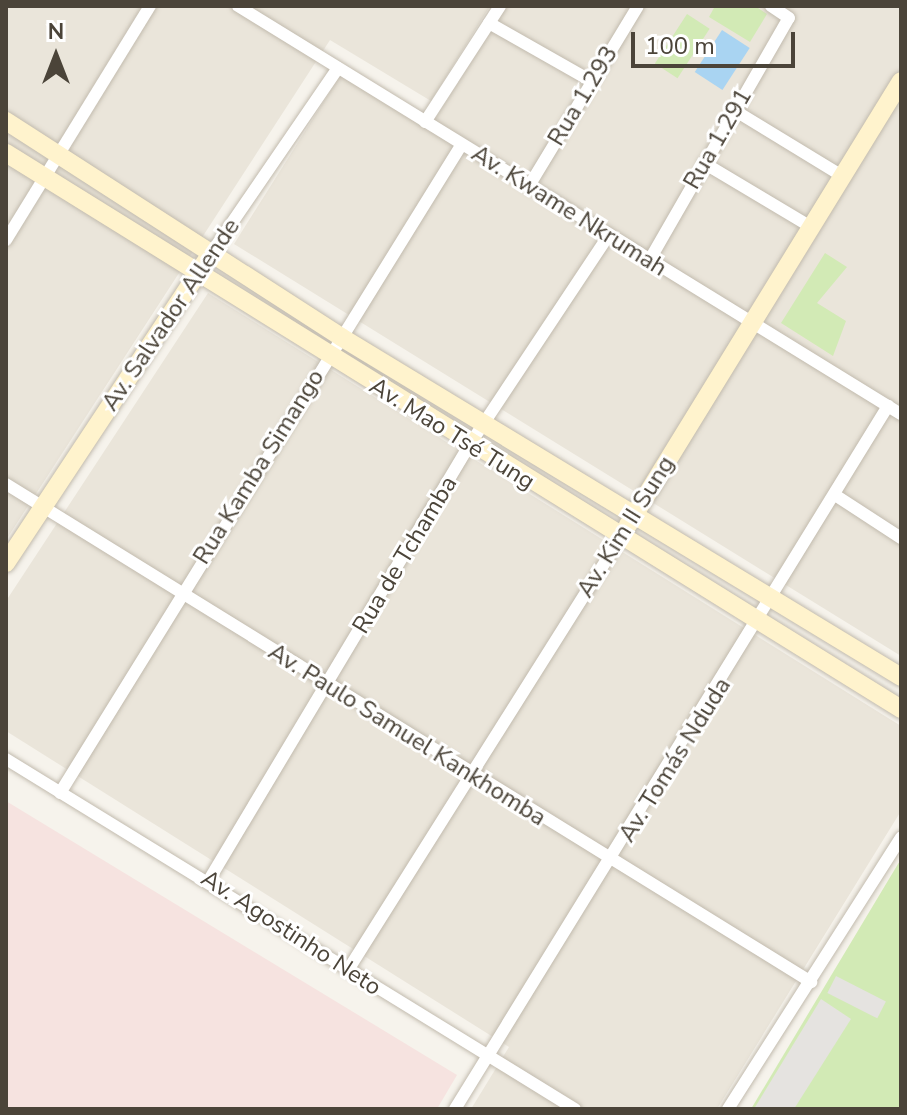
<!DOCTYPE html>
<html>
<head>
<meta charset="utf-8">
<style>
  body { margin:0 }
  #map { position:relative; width:907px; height:1115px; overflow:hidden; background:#f6f3ec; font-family:"Nunito Sans",sans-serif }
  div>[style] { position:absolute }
  .residential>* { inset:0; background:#eae5da }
  .medical>* { inset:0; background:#f6e3e0 }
  .green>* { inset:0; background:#d2eab5; transform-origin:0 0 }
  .parking>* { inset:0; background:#e5e3e0; transform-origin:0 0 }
  .water>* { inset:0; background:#a9d4f2; transform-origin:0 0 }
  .roads { filter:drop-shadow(0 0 2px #c2bbae) drop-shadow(0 0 2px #c2bbae) }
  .street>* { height:12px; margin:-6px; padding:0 6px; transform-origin:6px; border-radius:6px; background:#fff }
  .secondary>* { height:18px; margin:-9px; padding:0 9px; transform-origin:9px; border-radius:9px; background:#fff3cd }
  span { translate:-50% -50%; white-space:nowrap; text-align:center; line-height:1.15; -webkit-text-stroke:6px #fff; paint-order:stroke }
  .street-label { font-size:24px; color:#4b4439 }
  .frame { position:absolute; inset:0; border:8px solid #4b4439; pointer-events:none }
  .north { position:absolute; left:16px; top:16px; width:80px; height:80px; -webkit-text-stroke:6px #fff; paint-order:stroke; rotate:0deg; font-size:22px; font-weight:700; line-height:32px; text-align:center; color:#4b4439 }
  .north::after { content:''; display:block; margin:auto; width:28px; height:36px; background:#4b4439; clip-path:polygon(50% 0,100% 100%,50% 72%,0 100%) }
  .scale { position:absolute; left:631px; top:32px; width:164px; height:36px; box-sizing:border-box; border:4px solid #4b4439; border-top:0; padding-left:10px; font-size:24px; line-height:28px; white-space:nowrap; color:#4b4439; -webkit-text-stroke:6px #fff; paint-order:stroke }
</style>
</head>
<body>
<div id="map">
  <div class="residential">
    <i style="clip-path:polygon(6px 6px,490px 6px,431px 101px,330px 40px,6px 540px)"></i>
    <i style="clip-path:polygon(507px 6px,901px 6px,901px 656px,234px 244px,343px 71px,431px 125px)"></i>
    <i style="clip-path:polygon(208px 293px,901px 726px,901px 811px,717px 1109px,471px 1109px,509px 1047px,6px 731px,6px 601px)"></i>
  </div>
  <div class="medical">
    <i style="clip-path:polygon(6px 801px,457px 1075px,437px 1109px,6px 1109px)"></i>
  </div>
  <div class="green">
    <i style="clip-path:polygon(715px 6px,755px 6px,767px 14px,750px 42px,709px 17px)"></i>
    <i style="left:687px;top:14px;width:27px;height:59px;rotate:33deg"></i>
    <i style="clip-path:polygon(825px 253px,847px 267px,817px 303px,846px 321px,833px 356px,781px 323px)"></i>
    <i style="clip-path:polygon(901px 859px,901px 1109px,751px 1109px)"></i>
  </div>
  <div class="parking">
    <i style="left:836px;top:976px;width:56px;height:19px;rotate:27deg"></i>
    <i style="clip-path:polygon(821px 999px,851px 1019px,794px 1109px,754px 1109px)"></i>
  </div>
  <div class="water">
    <i style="left:722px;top:30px;width:33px;height:50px;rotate:33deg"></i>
  </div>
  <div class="roads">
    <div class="street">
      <i style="left:238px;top:6px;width:778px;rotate:31.61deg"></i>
      <i style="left:489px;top:23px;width:117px;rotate:29.6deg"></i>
      <i style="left:734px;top:110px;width:127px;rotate:31.4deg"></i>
      <i style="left:425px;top:122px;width:138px;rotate:-57.1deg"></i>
      <i style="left:704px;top:163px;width:125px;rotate:30.9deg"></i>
      <i style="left:529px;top:186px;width:210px;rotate:-58.8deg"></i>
      <i style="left:6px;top:240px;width:275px;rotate:-58.4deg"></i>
      <i style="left:212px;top:252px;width:223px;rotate:-55.6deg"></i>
      <i style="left:649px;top:261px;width:280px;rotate:-60.1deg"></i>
      <i style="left:789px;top:18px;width:22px;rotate:-146deg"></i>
      <i style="left:6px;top:484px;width:947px;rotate:31.74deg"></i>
      <i style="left:835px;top:495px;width:79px;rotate:33.1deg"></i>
      <i style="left:6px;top:759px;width:668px;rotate:31.6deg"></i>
      <i style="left:60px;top:793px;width:763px;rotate:-58.23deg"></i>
      <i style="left:209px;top:880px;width:508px;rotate:-59.09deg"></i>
      <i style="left:470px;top:444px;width:250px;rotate:-56.4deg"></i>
      <i style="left:348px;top:970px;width:508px;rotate:-57.78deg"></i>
      <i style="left:455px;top:1109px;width:826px;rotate:-58.37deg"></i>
      <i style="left:728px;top:1109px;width:322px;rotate:-57.5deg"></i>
    </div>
    <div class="secondary">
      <i style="left:6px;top:121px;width:399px;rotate:32.8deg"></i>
      <i style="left:341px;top:337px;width:655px;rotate:31.26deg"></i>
      <i style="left:6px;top:153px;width:1054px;rotate:31.85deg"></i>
      <i style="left:628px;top:525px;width:521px;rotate:-58.41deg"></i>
      <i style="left:6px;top:563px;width:373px;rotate:-56.5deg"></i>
    </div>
  </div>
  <div class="street-label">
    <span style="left:583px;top:96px;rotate:-59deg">Rua 1.293</span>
    <span style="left:718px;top:139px;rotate:-60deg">Rua 1.291</span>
    <span style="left:569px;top:211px;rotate:32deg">Av. Kwame Nkrumah</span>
    <span style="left:171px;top:315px;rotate:-56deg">Av. Salvador Allende</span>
    <span style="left:452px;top:434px;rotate:32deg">Av. Mao Tsé Tung</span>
    <span style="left:259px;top:467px;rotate:-58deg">Rua Kamba Simango</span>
    <span style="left:626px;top:527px;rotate:-58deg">Av. Kim II Sung</span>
    <span style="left:405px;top:555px;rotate:-59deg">Rua de Tchamba</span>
    <span style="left:407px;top:735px;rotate:32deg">Av. Paulo Samuel Kankhomba</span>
    <span style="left:675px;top:760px;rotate:-58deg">Av. Tomás Nduda</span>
    <span style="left:291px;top:933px;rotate:33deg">Av. Agostinho Neto</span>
  </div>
  <div class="frame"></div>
  <div class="north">N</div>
  <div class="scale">100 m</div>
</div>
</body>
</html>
